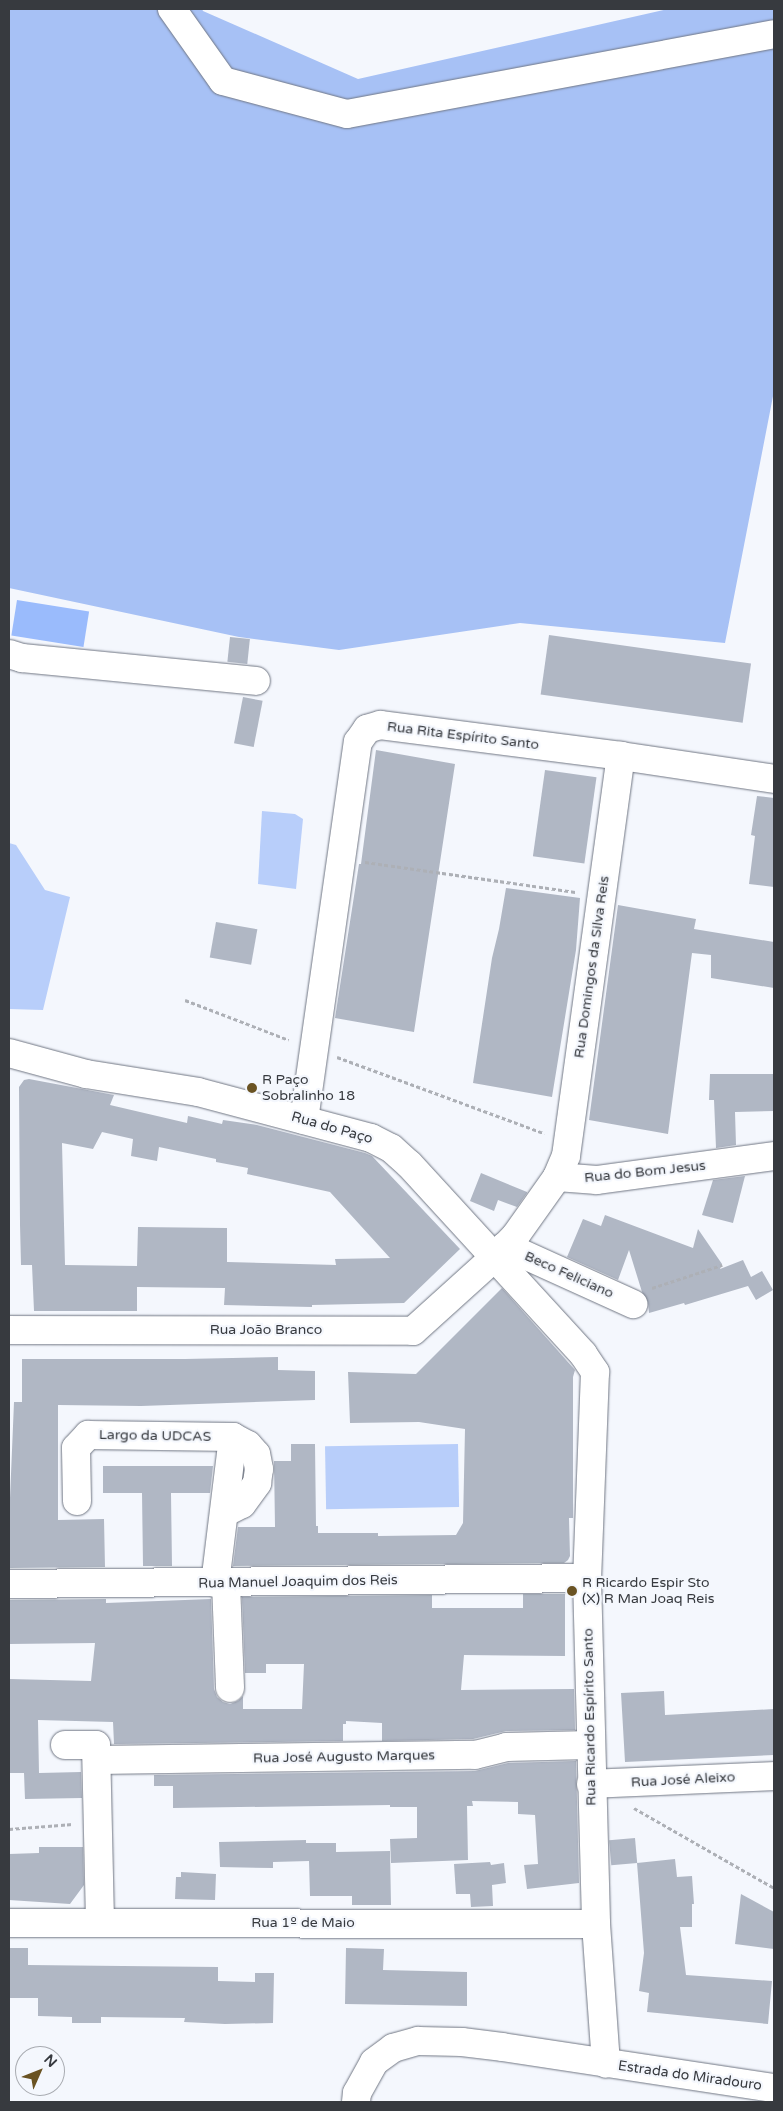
<!DOCTYPE html>
<html>
<head>
<meta charset="utf-8">
<style>
  body { margin:0 }
  #map { position:relative; width:783px; height:2111px; overflow:hidden; background:#f4f7fd; font-family:"Varela Round",sans-serif }
  div>[style] { position:absolute }
  .green>* { inset:0; background:#b8cefa; transform-origin:0 0 }
  .forest>* { inset:0; background:#a7c1f5 }
  .water>* { inset:0; background:#9abbfc; transform-origin:0 0 }
  .building>* { inset:0; background:#b0b7c4; transform-origin:0 0 }
  .path>* { height:3px; margin-top:-1.5px; transform-origin:0; background:repeating-linear-gradient(90deg,#adb0b6 0 4px,transparent 0 6.5px) }
  .roads { filter:drop-shadow(0 0 1px #707683) drop-shadow(0 0 1px #707683) }
  .minor>* { height:28px; margin:-14px; padding:0 14px; transform-origin:14px; border-radius:14px; background:#fff }
  .dots>* { width:14px; height:14px; translate:-50% -50%; box-sizing:border-box; border:2px solid #f4f7fd; border-radius:50% }
  span { translate:-50% -50%; white-space:nowrap; text-align:center; line-height:1.15; -webkit-text-stroke:4.5px #f4f7fd; paint-order:stroke }
  .street-label { font-size:14px; color:#373a3f }
  .poi-label { font-size:14px; color:#373a3f }
  .left { translate:0 -50%; text-align:left }
  .frame { position:absolute; inset:0; border:10px solid #373a3f; pointer-events:none }
  .north { position:absolute; left:15px; top:2046px; width:50px; height:50px; box-sizing:border-box; background:#f4f7fd; border:1px solid #a8abb1; border-radius:50%; rotate:46deg; font-size:14px; font-weight:700; line-height:20px; text-align:center; color:#373a3f }
  .north::after { content:''; display:block; margin:auto; width:18px; height:22px; background:#6a5323; clip-path:polygon(50% 0,100% 100%,50% 72%,0 100%) }
</style>
</head>
<body>
<div id="map">
  <div class="green">
    <i style="clip-path:polygon(262px 811px,295px 814px,303px 819px,296px 889px,258px 884px)"></i>
    <i style="clip-path:polygon(9px 843px,16px 845px,45px 890px,70px 897px,43px 1010px,9px 1009px)"></i>
    <i style="left:458px;top:1444px;width:63px;height:133px;rotate:89deg"></i>
  </div>
  <div class="forest">
    <i style="clip-path:polygon(9px 9px,202px 9px,203px 11px,358px 79px,668px 9px,774px 9px,774px 391px,725px 643px,520px 623px,339px 650px,239px 637px,9px 588px)"></i>
  </div>
  <div class="water">
    <i style="left:17px;top:600px;width:73px;height:36px;rotate:9deg"></i>
  </div>
  <div class="building">
    <i style="left:549px;top:635px;width:204px;height:60px;rotate:8deg"></i>
    <i style="left:230px;top:637px;width:20px;height:25px;rotate:6deg"></i>
    <i style="left:243px;top:697px;width:20px;height:47px;rotate:11deg"></i>
    <i style="clip-path:polygon(376px 750px,455px 764px,414px 1032px,335px 1018px,359px 864px,361px 864px)"></i>
    <i style="left:545px;top:770px;width:52px;height:87px;rotate:8deg"></i>
    <i style="clip-path:polygon(757px 796px,774px 798px,774px 887px,749px 884px,755px 836px,751px 835px)"></i>
    <i style="clip-path:polygon(506px 888px,580px 898px,576px 950px,552px 1097px,473px 1083px,492px 958px,499px 929px)"></i>
    <i style="clip-path:polygon(618px 905px,696px 919px,694px 929px,774px 942px,774px 988px,711px 978px,711px 955px,692px 953px,668px 1134px,589px 1120px)"></i>
    <i style="left:216px;top:922px;width:42px;height:36px;rotate:10deg"></i>
    <i style="clip-path:polygon(710px 1074px,774px 1074px,774px 1111px,735px 1112px,736px 1145px,716px 1148px,714px 1100px,709px 1100px)"></i>
    <i style="clip-path:polygon(evenodd,29px 1079px,114px 1095px,110px 1105px,187px 1123px,188px 1116px,222px 1124px,223px 1120px,257px 1125px,365px 1153px,372px 1156px,460px 1249px,404px 1303px,312px 1305px,312px 1307px,224px 1305px,225px 1288px,137px 1287px,137px 1311px,34px 1311px,32px 1265px,21px 1265px,20px 1225px,19px 1087px,24px 1080px,29px 1079px,102px 1132px,133px 1139px,131px 1156px,157px 1161px,159px 1147px,216px 1159px,216px 1162px,248px 1168px,247px 1174px,330px 1192px,390px 1258px,335px 1259px,336px 1265px,227px 1262px,227px 1228px,138px 1227px,137px 1266px,65px 1265px,62px 1143px,93px 1149px,102px 1132px)"></i>
    <i style="clip-path:polygon(481px 1173px,527px 1192px,527px 1193px,517px 1207px,498px 1200px,494px 1211px,470px 1201px)"></i>
    <i style="clip-path:polygon(745px 1176px,733px 1223px,702px 1215px,713px 1180px)"></i>
    <i style="clip-path:polygon(605px 1215px,693px 1248px,698px 1229px,722px 1264px,720px 1269px,743px 1260px,751px 1277px,762px 1271px,773px 1290px,756px 1300px,748px 1286px,685px 1305px,684px 1303px,649px 1313px,648px 1302px,642px 1292px,629px 1250px,618px 1280px,567px 1257px,583px 1219px,601px 1226px)"></i>
    <i style="clip-path:polygon(502px 1288px,575px 1370px,573px 1377px,573px 1518px,569px 1518px,570px 1556px,568px 1560px,564px 1563px,233px 1566px,238px 1527px,275px 1527px,274px 1461px,291px 1461px,291px 1444px,315px 1444px,316px 1526px,318px 1526px,318px 1533px,378px 1533px,378px 1536px,456px 1535px,463px 1523px,465px 1429px,419px 1422px,350px 1423px,348px 1372px,416px 1374px)"></i>
    <i style="clip-path:polygon(278px 1357px,278px 1370px,315px 1371px,315px 1400px,141px 1406px,58px 1405px,58px 1520px,104px 1519px,105px 1567px,10px 1568px,9px 1522px,14px 1402px,22px 1402px,22px 1359px,185px 1359px)"></i>
    <i style="clip-path:polygon(103px 1466px,213px 1466px,210px 1493px,171px 1493px,172px 1566px,143px 1566px,142px 1493px,103px 1493px)"></i>
    <i style="clip-path:polygon(523px 1594px,565px 1594px,565px 1656px,464px 1655px,461px 1690px,574px 1689px,575px 1730px,506px 1731px,473px 1739px,382px 1741px,382px 1723px,346px 1721px,346px 1724px,343px 1724px,343px 1741px,114px 1744px,113px 1722px,38px 1720px,39px 1773px,81px 1772px,82px 1798px,25px 1799px,24px 1773px,9px 1773px,9px 1679px,91px 1681px,95px 1643px,9px 1644px,9px 1600px,106px 1599px,106px 1603px,211px 1599px,214px 1689px,217px 1697px,223px 1702px,230px 1704px,238px 1701px,243px 1696px,243px 1709px,302px 1709px,304px 1664px,266px 1664px,266px 1673px,245px 1673px,242px 1597px,432px 1595px,432px 1608px,523px 1608px)"></i>
    <i style="clip-path:polygon(664px 1691px,665px 1715px,774px 1709px,774px 1755px,625px 1762px,621px 1693px)"></i>
    <i style="clip-path:polygon(576px 1761px,579px 1883px,527px 1889px,524px 1865px,538px 1864px,535px 1815px,518px 1814px,518px 1802px,472px 1801px,473px 1806px,467px 1806px,468px 1860px,391px 1863px,390px 1839px,417px 1838px,417px 1807px,390px 1807px,390px 1805px,173px 1808px,173px 1786px,154px 1786px,154px 1775px,475px 1771px,508px 1763px)"></i>
    <i style="left:635px;top:1838px;width:25px;height:26px;rotate:85deg"></i>
    <i style="clip-path:polygon(306px 1840px,306px 1843px,336px 1843px,336px 1852px,390px 1851px,391px 1905px,352px 1905px,352px 1896px,310px 1896px,309px 1861px,273px 1862px,273px 1868px,220px 1867px,219px 1842px)"></i>
    <i style="clip-path:polygon(39px 1847px,83px 1847px,84px 1885px,70px 1904px,9px 1900px,9px 1854px,39px 1853px)"></i>
    <i style="clip-path:polygon(675px 1859px,677px 1877px,692px 1876px,694px 1904px,692px 1904px,692px 1927px,680px 1927px,686px 1975px,772px 1981px,768px 2024px,647px 2012px,649px 1993px,639px 1991px,644px 1953px,637px 1863px)"></i>
    <i style="clip-path:polygon(490px 1862px,491px 1865px,504px 1863px,506px 1883px,492px 1885px,493px 1906px,471px 1907px,470px 1894px,456px 1894px,454px 1864px)"></i>
    <i style="clip-path:polygon(181px 1872px,216px 1874px,215px 1900px,175px 1899px,176px 1877px,181px 1877px)"></i>
    <i style="clip-path:polygon(741px 1894px,774px 1912px,774px 1949px,735px 1944px)"></i>
    <i style="clip-path:polygon(9px 1948px,28px 1948px,28px 1965px,218px 1967px,218px 1981px,255px 1982px,255px 1973px,274px 1973px,273px 2023px,225px 2024px,184px 2022px,185px 2018px,101px 2017px,101px 2023px,72px 2023px,72px 2017px,38px 2016px,38px 1998px,9px 1998px)"></i>
    <i style="clip-path:polygon(346px 1948px,384px 1949px,383px 1970px,467px 1972px,467px 2006px,345px 2004px)"></i>
  </div>
  <div class="path">
    <i style="left:365px;top:862px;width:214px;rotate:8.1deg"></i>
    <i style="left:185px;top:1000px;width:111px;rotate:21deg"></i>
    <i style="left:337px;top:1057px;width:221px;rotate:20.2deg"></i>
    <i style="left:652px;top:1288px;width:74px;rotate:-18.2deg"></i>
    <i style="left:634px;top:1808px;width:161px;rotate:29.7deg"></i>
    <i style="left:9px;top:1829px;width:64px;rotate:-4.5deg"></i>
  </div>
  <div class="roads">
    <div class="minor">
      <i style="left:172px;top:9px;width:88px;rotate:54.7deg"></i>
      <i style="left:223px;top:81px;width:128px;rotate:14.9deg"></i>
      <i style="left:347px;top:114px;width:434px;rotate:-10.6deg"></i>
      <i style="left:9px;top:654px;width:14px;rotate:17deg"></i>
      <i style="left:22px;top:658px;width:235px;rotate:5.6deg"></i>
      <i style="left:9px;top:1053px;width:80px;rotate:15.3deg"></i>
      <i style="left:86px;top:1074px;width:113px;rotate:9.1deg"></i>
      <i style="left:198px;top:1092px;width:179px;rotate:14.9deg"></i>
      <i style="left:371px;top:1138px;width:22px;rotate:27deg"></i>
      <i style="left:391px;top:1148px;width:24px;rotate:42deg"></i>
      <i style="left:409px;top:1164px;width:258px;rotate:47.5deg"></i>
      <i style="left:583px;top:1354px;width:22px;rotate:56deg"></i>
      <i style="left:595px;top:1372px;width:206px;rotate:92.2deg"></i>
      <i style="left:587px;top:1578px;width:346px;rotate:88.5deg"></i>
      <i style="left:596px;top:1924px;width:140px;rotate:85.9deg"></i>
      <i style="left:304px;top:1120px;width:382px;rotate:-81.9deg"></i>
      <i style="left:358px;top:742px;width:16px;rotate:-55deg"></i>
      <i style="left:367px;top:729px;width:14px;rotate:-17deg"></i>
      <i style="left:380px;top:725px;width:243px;rotate:7.3deg"></i>
      <i style="left:621px;top:756px;width:155px;rotate:8.5deg"></i>
      <i style="left:557px;top:1177px;width:40px;rotate:4.3deg"></i>
      <i style="left:597px;top:1180px;width:179px;rotate:-7.7deg"></i>
      <i style="left:505px;top:1246px;width:141px;rotate:24.4deg"></i>
      <i style="left:9px;top:1330px;width:404px;rotate:0.1deg"></i>
      <i style="left:413px;top:1331px;width:110px;rotate:-42.1deg"></i>
      <i style="left:495px;top:1257px;width:30px;rotate:-46deg"></i>
      <i style="left:516px;top:1235px;width:71px;rotate:-54.7deg"></i>
      <i style="left:557px;top:1177px;width:23px;rotate:-67deg"></i>
      <i style="left:566px;top:1156px;width:404px;rotate:-82.2deg"></i>
      <i style="left:77px;top:1501px;width:53px;rotate:-91.1deg"></i>
      <i style="left:76px;top:1448px;width:18px;rotate:-47deg"></i>
      <i style="left:88px;top:1435px;width:145px;rotate:0.8deg"></i>
      <i style="left:233px;top:1437px;width:147px;rotate:97deg"></i>
      <i style="left:224px;top:1513px;width:20px;rotate:-27deg"></i>
      <i style="left:242px;top:1504px;width:26px;rotate:-54deg"></i>
      <i style="left:257px;top:1483px;width:14px;rotate:-82deg"></i>
      <i style="left:259px;top:1469px;width:15px;rotate:-101deg"></i>
      <i style="left:256px;top:1454px;width:12px;rotate:-132deg"></i>
      <i style="left:248px;top:1445px;width:17px;rotate:-152deg"></i>
      <i style="left:226px;top:1583px;width:105px;rotate:87.8deg"></i>
      <i style="left:9px;top:1584px;width:578px;rotate:-0.59deg"></i>
      <i style="left:65px;top:1745px;width:31px"></i>
      <i style="left:96px;top:1745px;width:178px;rotate:88.7deg"></i>
      <i style="left:97px;top:1760px;width:378px;rotate:-0.8deg"></i>
      <i style="left:475px;top:1755px;width:32px;rotate:-14deg"></i>
      <i style="left:506px;top:1747px;width:84px;rotate:-1.4deg"></i>
      <i style="left:591px;top:1784px;width:183px;rotate:-2.5deg"></i>
      <i style="left:9px;top:1923px;width:587px;rotate:0.1deg"></i>
      <i style="left:356px;top:2102px;width:9px;rotate:-84deg"></i>
      <i style="left:357px;top:2093px;width:35px;rotate:-61deg"></i>
      <i style="left:374px;top:2062px;width:24px;rotate:-36deg"></i>
      <i style="left:393px;top:2048px;width:26px;rotate:-16deg"></i>
      <i style="left:418px;top:2041px;width:44px;rotate:1.3deg"></i>
      <i style="left:462px;top:2042px;width:40px;rotate:7.1deg"></i>
      <i style="left:502px;top:2047px;width:275px;rotate:8.6deg"></i>
    </div>
  </div>
  <div class="dots">
    <i style="left:252px;top:1088px;background:#6a5323"></i>
    <i style="left:572px;top:1591px;background:#6a5323"></i>
  </div>
  <div class="street-label">
    <span style="left:463px;top:736px;rotate:7deg">Rua Rita Espírito Santo</span>
    <span style="left:592px;top:967px;rotate:-82deg">Rua Domingos da Silva Reis</span>
    <span style="left:332px;top:1128px;rotate:16deg">Rua do Paço</span>
    <span style="left:645px;top:1172px;rotate:-6deg">Rua do Bom Jesus</span>
    <span style="left:569px;top:1275px;rotate:24deg">Beco Feliciano</span>
    <span style="left:266px;top:1330px">Rua João Branco</span>
    <span style="left:155px;top:1436px;rotate:1deg">Largo da UDCAS</span>
    <span style="left:298px;top:1582px;rotate:-1deg">Rua Manuel Joaquim dos Reis</span>
    <span style="left:590px;top:1717px;rotate:-91deg">Rua Ricardo Espírito Santo</span>
    <span style="left:344px;top:1757px;rotate:-1deg">Rua José Augusto Marques</span>
    <span style="left:683px;top:1780px;rotate:-3deg">Rua José Aleixo</span>
    <span style="left:303px;top:1923px">Rua 1º de Maio</span>
    <span style="left:690px;top:2076px;rotate:8deg">Estrada do Miradouro</span>
  </div>
  <div class="poi-label">
    <span class="left" style="left:262px;top:1088px">R Paço<br>Sobralinho 18</span>
    <span class="left" style="left:582px;top:1591px">R Ricardo Espir Sto<br>(X) R Man Joaq Reis</span>
  </div>
  <div class="frame"></div>
  <div class="north">N</div>
</div>
</body>
</html>
